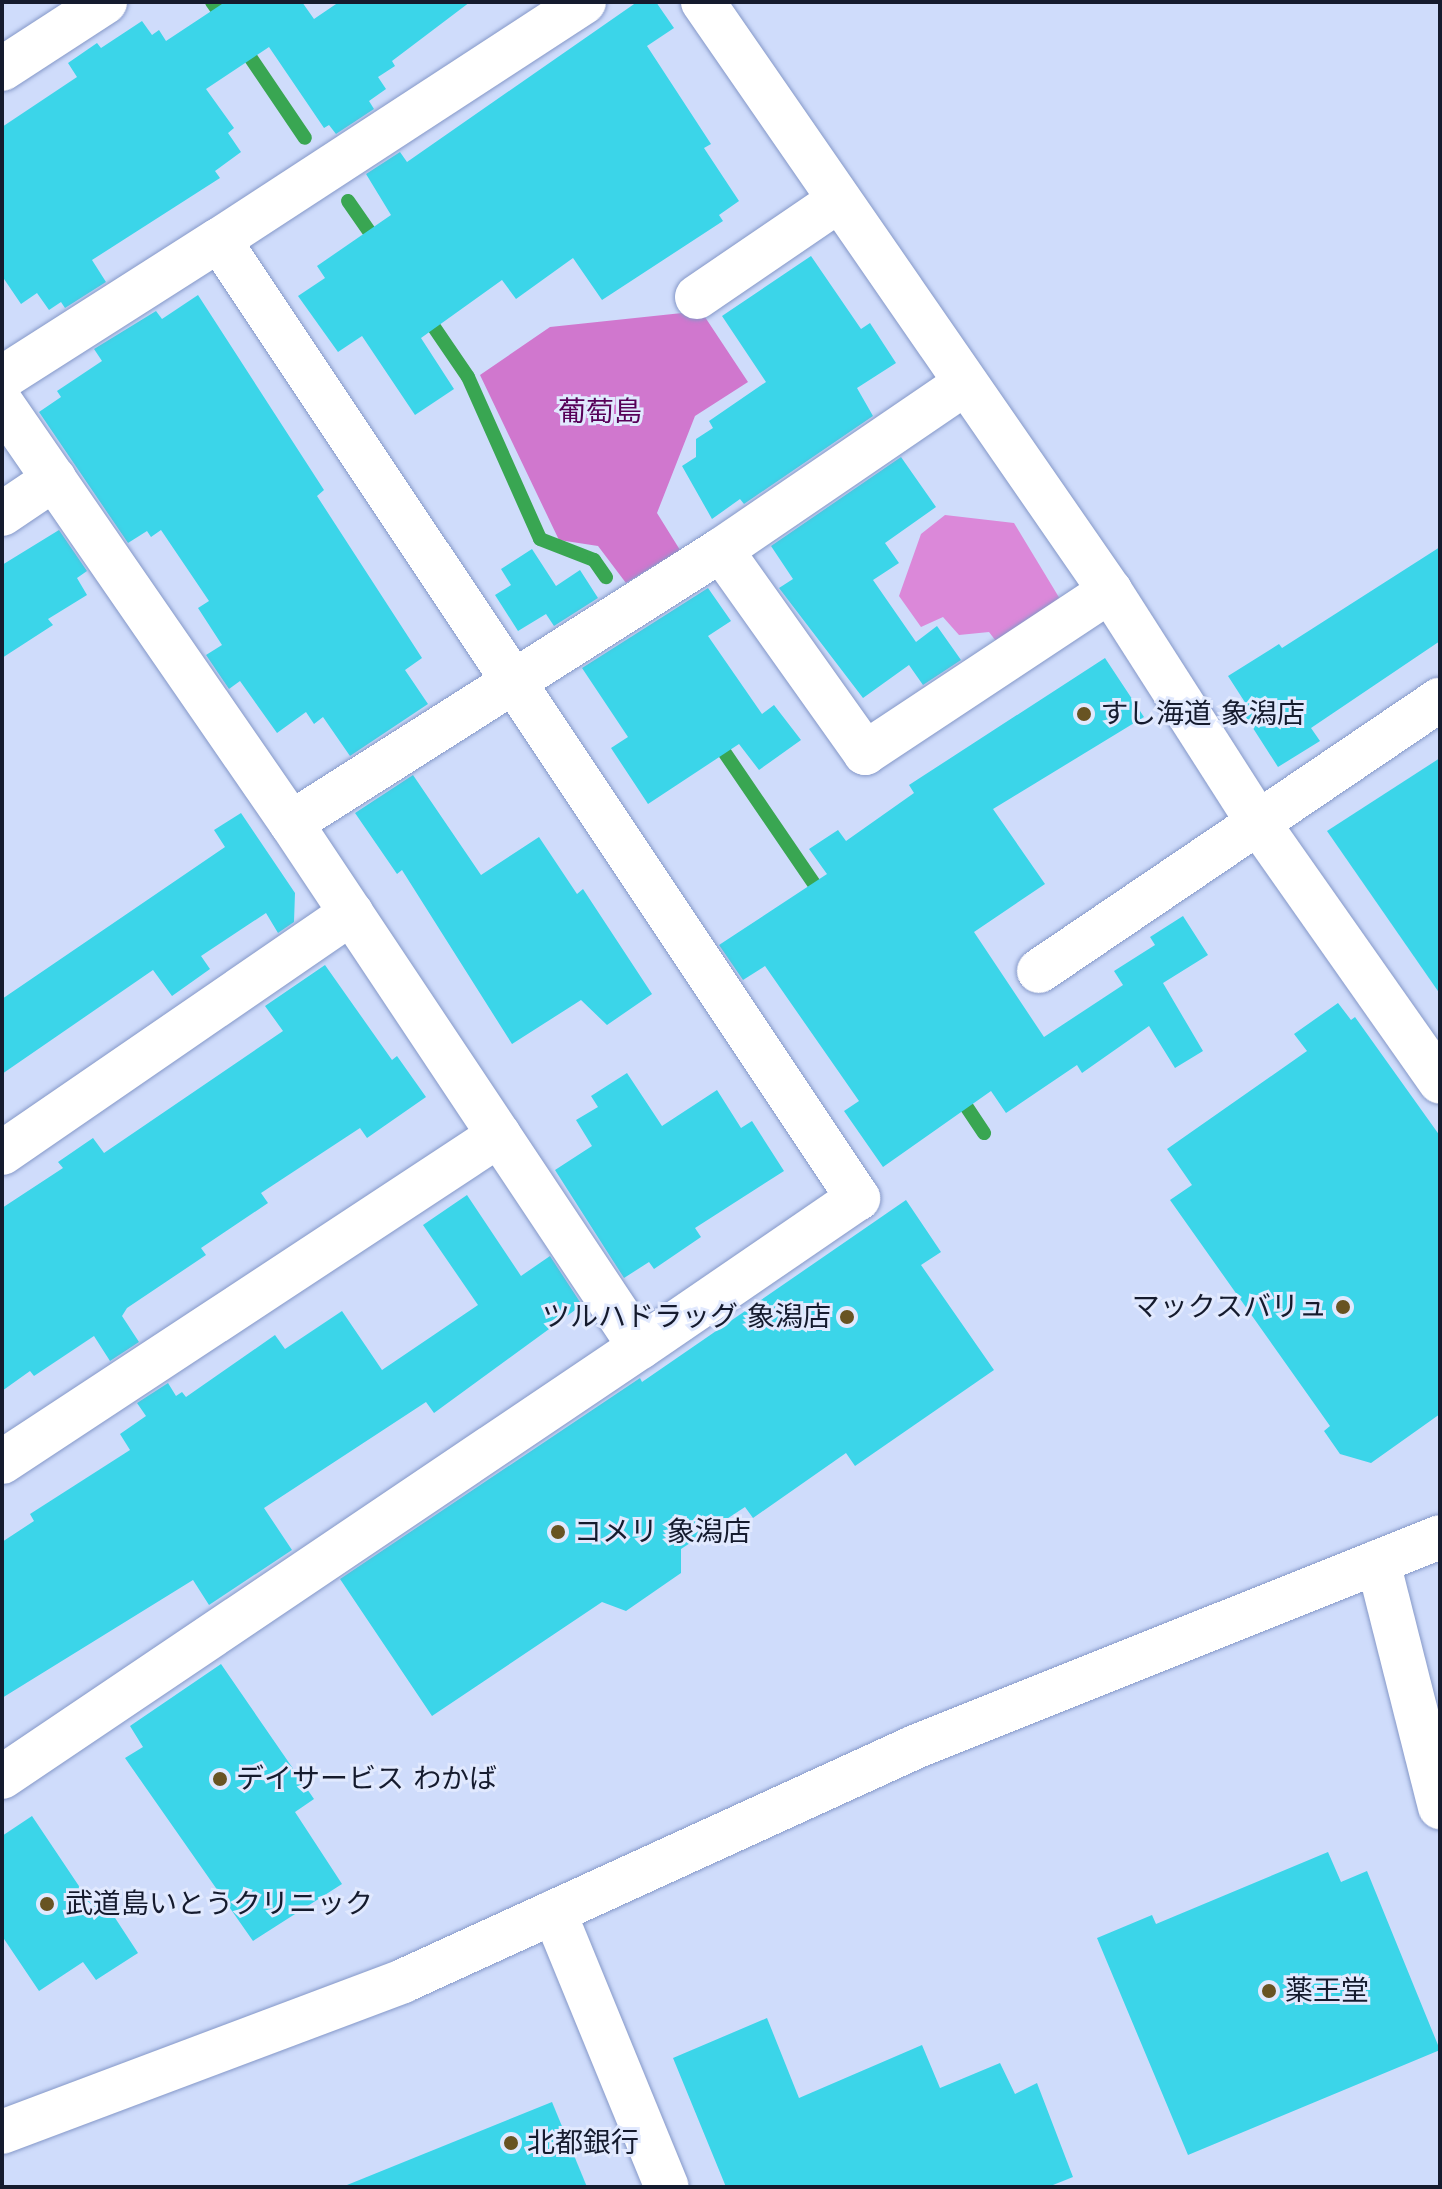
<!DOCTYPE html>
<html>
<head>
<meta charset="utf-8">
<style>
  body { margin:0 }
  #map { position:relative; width:1442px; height:2189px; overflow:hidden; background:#cfdcfb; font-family:"DejaVu Sans","Noto Sans JP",sans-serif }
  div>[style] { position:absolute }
  .green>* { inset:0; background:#db88d9 }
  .forest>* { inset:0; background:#d077ce }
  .stream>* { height:14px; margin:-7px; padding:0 7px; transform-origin:7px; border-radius:7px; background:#39a652 }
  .building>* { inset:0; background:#3bd5e9 }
  .roads { filter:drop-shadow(0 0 2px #8598c8) drop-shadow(0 0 2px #8598c8) }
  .minor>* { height:44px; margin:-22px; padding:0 22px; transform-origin:22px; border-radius:22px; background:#fff }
  .dots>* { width:22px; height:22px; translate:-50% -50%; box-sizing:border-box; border:4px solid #e1e9fe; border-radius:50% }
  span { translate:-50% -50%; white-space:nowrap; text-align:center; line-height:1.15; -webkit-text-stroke:6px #e1e9fe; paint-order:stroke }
  .park-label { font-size:28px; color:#570058 }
  .poi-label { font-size:28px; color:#151b2e }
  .left { translate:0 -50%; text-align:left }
  .right { translate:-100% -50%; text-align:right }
  .frame { position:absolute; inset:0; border:4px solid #151b2e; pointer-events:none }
</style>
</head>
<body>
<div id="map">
  <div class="green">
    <i style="clip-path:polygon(945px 515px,1014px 523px,1063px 604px,999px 645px,989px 632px,959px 635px,943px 617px,921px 627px,899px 596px,921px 534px)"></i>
  </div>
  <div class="forest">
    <i style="clip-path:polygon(701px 311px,748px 382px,695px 416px,657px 513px,680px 550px,626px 583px,598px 546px,559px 540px,480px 375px,550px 327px)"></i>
  </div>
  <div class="stream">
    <i style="left:212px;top:2px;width:24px;rotate:55deg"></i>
    <i style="left:242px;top:45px;width:112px;rotate:55.9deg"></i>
    <i style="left:348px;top:201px;width:52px;rotate:55.1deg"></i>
    <i style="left:425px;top:314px;width:76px;rotate:55.7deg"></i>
    <i style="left:468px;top:377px;width:177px;rotate:66deg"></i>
    <i style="left:540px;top:539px;width:58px;rotate:21.3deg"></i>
    <i style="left:594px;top:560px;width:21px;rotate:55deg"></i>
    <i style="left:714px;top:737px;width:195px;rotate:55.7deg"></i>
    <i style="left:958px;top:1094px;width:47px;rotate:56.3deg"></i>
  </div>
  <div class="building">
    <i style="clip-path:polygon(225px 2px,302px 2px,314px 19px,339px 2px,470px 2px,392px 61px,395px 66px,378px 77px,386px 89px,369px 101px,374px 109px,336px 134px,329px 125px,324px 128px,269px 47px,206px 89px,234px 128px,228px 133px,241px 152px,215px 171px,220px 178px,92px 260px,106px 282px,65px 308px,61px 302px,49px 310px,37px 293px,21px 304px,2px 276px,2px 127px,77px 77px,68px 63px,97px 43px,101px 48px,142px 21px,152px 35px,159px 30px,166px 41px)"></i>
    <i style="clip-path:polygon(637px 2px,656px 2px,674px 28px,647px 46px,711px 144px,704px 148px,739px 201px,719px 215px,723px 221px,602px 300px,573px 258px,516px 299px,502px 280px,421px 338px,454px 389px,415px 415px,362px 336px,338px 352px,298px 296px,325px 278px,317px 266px,391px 215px,366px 174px,400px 152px,407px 162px)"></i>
    <i style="clip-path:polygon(811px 256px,861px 329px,870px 323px,896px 363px,857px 388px,873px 416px,744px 504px,740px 499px,712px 519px,682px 466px,696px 457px,696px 439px,713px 428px,709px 421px,766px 382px,722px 316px)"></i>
    <i style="clip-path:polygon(198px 295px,324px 490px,317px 496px,422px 658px,405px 670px,428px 704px,350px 756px,323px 717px,314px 724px,306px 712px,277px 733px,240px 681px,229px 689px,206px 655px,222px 645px,198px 608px,209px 601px,161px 530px,151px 537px,147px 531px,128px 543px,39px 412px,61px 397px,57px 391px,102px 361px,94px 349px,156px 311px,162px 319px)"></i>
    <i style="clip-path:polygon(901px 457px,936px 507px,885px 543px,899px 563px,873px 580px,916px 642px,937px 626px,961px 660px,923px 685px,909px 665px,863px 698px,779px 588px,793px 579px,771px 546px)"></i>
    <i style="clip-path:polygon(59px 530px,87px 571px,77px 578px,87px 595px,48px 619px,53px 625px,2px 658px,2px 565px)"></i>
    <i style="clip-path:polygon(1440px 547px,1440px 641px,1311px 728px,1320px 741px,1278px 767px,1242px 711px,1248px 707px,1228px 676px,1279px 644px,1282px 648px)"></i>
    <i style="clip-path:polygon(532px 549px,556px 586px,580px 570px,598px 598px,554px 626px,546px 614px,518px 631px,495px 595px,511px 585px,501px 569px)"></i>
    <i style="clip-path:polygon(708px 588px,731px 621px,708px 636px,762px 714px,774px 705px,801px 740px,759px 770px,739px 744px,648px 804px,611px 748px,628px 737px,582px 668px)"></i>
    <i style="clip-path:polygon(1105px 658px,1144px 717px,993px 809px,1045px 884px,974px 932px,1044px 1037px,1123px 985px,1114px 971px,1155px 945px,1150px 937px,1183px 916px,1208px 955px,1163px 983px,1203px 1051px,1175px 1068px,1149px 1026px,1082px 1073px,1077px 1065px,1006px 1113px,991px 1091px,883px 1167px,844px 1111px,859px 1101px,765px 966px,743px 980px,719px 945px,827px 874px,809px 849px,838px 830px,846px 841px,914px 793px,909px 785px)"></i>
    <i style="clip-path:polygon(1440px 758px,1440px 994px,1327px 831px)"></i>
    <i style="clip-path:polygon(413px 775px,481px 875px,539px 837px,577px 894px,583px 889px,652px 994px,607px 1025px,581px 1000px,512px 1044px,402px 870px,397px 874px,355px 813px)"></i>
    <i style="clip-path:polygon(241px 813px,295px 893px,294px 922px,278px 933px,266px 913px,201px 956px,210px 969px,172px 996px,153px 970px,2px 1074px,2px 999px,225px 847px,214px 830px)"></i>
    <i style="clip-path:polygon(325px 965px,392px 1060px,397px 1056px,426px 1097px,367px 1138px,360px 1128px,261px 1193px,268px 1203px,201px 1248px,206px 1255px,127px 1308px,122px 1316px,139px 1342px,110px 1361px,94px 1336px,34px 1376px,30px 1371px,2px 1391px,2px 1208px,63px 1168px,58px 1162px,93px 1138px,104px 1153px,283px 1031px,265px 1006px)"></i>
    <i style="clip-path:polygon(1338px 1003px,1351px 1020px,1355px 1017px,1440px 1136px,1440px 1414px,1371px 1463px,1340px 1454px,1324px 1431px,1330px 1426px,1170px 1200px,1192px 1185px,1167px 1149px,1307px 1051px,1294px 1034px)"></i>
    <i style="clip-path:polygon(627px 1073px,662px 1126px,717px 1090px,741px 1128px,752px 1121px,784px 1171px,695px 1228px,701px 1237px,654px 1269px,649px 1262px,624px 1278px,555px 1170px,592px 1146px,576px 1120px,598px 1107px,591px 1096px)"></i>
    <i style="clip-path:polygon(467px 1195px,521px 1276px,550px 1256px,582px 1305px,434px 1413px,426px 1402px,264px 1508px,292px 1550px,209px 1605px,193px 1580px,2px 1698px,2px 1542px,34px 1521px,30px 1514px,130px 1450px,120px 1434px,146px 1416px,137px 1403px,168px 1383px,176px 1396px,182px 1392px,186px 1397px,275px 1335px,285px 1349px,342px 1311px,382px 1370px,478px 1305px,423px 1225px)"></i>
    <i style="clip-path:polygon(906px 1200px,941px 1252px,921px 1265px,994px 1370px,855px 1466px,846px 1453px,753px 1518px,745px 1507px,681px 1549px,681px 1573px,626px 1611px,602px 1602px,432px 1716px,340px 1579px,640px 1378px,642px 1382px)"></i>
    <i style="clip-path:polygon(221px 1664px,314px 1799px,295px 1812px,342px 1884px,253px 1941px,125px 1758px,143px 1747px,130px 1726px)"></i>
    <i style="clip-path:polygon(32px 1816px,93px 1907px,104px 1901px,138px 1953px,96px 1980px,83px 1962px,39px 1991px,2px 1936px,2px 1836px)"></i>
    <i style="clip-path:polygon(1328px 1852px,1341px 1882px,1367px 1871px,1440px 2050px,1188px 2155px,1097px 1938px,1152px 1915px,1156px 1924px)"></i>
    <i style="clip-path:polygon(767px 2018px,799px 2098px,922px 2045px,940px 2088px,1000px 2063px,1015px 2094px,1037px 2083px,1073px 2177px,1048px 2187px,726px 2187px,673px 2058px)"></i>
    <i style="clip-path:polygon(552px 2102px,587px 2187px,347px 2187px,347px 2185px)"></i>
  </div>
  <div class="roads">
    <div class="minor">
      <i style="left:584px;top:2px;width:436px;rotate:146.9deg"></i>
      <i style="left:219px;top:240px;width:1152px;rotate:56.3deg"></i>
      <i style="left:858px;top:1198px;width:264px;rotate:145.6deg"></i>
      <i style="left:703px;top:2px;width:716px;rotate:55.36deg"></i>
      <i style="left:1110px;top:591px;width:277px;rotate:57.4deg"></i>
      <i style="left:1259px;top:824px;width:315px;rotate:54.9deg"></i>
      <i style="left:2px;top:69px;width:123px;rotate:-33deg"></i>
      <i style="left:697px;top:297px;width:172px;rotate:-34.3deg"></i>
      <i style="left:2px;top:378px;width:257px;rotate:-32.5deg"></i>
      <i style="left:2px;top:404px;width:509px;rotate:55.4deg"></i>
      <i style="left:2px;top:514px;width:63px;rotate:-33.9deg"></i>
      <i style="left:721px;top:550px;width:249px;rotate:54.6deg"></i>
      <i style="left:865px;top:753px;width:294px;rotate:-33.5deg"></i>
      <i style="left:1039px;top:971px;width:484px;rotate:-34.1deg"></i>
      <i style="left:2px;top:1153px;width:424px;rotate:-34.5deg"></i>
      <i style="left:2px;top:1462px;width:595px;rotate:-33.34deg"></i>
      <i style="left:1378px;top:1562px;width:253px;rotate:75.8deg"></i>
      <i style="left:2px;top:1777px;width:769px;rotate:-33.98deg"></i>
      <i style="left:640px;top:1347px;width:630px;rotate:-123.66deg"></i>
      <i style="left:291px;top:823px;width:509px;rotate:-32.41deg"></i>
      <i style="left:721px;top:550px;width:294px;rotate:-34.3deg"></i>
      <i style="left:554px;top:1912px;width:297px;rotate:67.7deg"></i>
      <i style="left:2px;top:2132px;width:428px;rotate:-20.6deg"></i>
      <i style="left:403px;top:1981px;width:563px;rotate:-24.56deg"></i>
      <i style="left:915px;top:1747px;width:565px;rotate:-21.8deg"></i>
    </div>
  </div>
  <div class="dots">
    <i style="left:1084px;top:714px;background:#685423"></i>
    <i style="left:1343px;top:1307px;background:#685423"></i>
    <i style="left:847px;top:1317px;background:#685423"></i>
    <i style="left:558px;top:1532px;background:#685423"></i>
    <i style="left:220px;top:1779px;background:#685423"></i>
    <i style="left:47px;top:1904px;background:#685423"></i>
    <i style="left:1269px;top:1991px;background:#685423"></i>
    <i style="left:511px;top:2143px;background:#685423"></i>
  </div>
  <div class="park-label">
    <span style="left:600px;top:412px">葡萄島</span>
  </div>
  <div class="poi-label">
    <span class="left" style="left:1100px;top:714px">すし海道 象潟店</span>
    <span class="right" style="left:1327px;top:1307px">マックスバリュ</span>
    <span class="right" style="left:831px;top:1317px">ツルハドラッグ 象潟店</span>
    <span class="left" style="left:574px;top:1532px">コメリ 象潟店</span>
    <span class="left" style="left:236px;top:1779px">デイサービス わかば</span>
    <span class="left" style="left:65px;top:1904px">武道島いとうクリニック</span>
    <span class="left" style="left:1285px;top:1991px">薬王堂</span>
    <span class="left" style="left:527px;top:2143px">北都銀行</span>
  </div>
  <div class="frame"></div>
</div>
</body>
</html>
